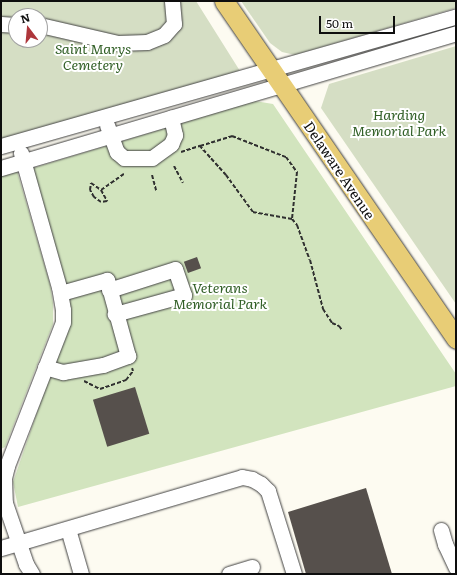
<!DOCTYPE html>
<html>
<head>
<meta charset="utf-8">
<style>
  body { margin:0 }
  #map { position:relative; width:457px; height:575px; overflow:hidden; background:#fdfbf1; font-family:Literata,serif }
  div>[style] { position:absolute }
  .green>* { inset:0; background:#d2e4be }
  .cemetery>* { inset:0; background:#d5dec4 }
  .building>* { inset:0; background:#56504c; transform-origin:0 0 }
  .path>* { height:2px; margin-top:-1px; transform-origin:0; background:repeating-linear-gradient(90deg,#303030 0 4px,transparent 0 6px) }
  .roads { filter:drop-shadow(0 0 1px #414141) drop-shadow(0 0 1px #414141) }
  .minor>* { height:15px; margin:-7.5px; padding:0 7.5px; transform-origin:7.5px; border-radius:7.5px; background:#fff }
  .major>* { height:19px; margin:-9.5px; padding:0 9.5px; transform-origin:9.5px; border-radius:9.5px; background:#e8cd76 }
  span { translate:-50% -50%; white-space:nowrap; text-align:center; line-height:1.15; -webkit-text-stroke:4px #fff; paint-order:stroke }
  .park-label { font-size:14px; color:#315f26; font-style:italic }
  .street-label { font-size:14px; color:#0e0e0e }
  .frame { position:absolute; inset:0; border:2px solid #0e0e0e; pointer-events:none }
  .north { position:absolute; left:8px; top:8px; width:40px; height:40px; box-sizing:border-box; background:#fff; border:1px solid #9f9f9f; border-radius:50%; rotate:344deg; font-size:11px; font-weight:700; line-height:16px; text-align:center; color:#0e0e0e }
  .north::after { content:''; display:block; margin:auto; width:14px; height:18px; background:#ae363b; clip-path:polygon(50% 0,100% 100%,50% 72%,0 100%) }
  .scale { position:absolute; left:319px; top:16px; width:76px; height:18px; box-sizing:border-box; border:2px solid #0e0e0e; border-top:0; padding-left:5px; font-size:12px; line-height:14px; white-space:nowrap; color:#0e0e0e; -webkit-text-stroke:3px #fff; paint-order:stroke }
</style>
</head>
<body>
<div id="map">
  <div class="green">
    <i style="clip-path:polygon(255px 101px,273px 104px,456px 374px,456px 386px,18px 507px,13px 482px,71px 314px,65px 285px,33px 168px)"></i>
    <i style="clip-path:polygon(17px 171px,50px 284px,53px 303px,53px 324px,5px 447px,1px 449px,1px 176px)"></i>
  </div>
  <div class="cemetery">
    <i style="clip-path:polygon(evenodd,1px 1px,196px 1px,240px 71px,1px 139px,1px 1px,16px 16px,40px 16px,40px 40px,16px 40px,16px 16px)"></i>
    <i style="clip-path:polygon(241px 1px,456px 1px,456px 8px,295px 55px,282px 52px,270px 43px)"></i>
    <i style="clip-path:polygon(456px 46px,456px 304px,321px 108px,329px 84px)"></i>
  </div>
  <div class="building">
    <i style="left:197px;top:257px;width:12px;height:14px;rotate:70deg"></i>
    <i style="left:135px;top:387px;width:49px;height:44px;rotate:73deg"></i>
    <i style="clip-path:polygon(366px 488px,392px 574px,306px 574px,288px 512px)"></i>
  </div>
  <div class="path">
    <i style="left:181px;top:152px;width:20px;rotate:-18deg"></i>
    <i style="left:200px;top:146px;width:34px;rotate:-17deg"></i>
    <i style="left:232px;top:136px;width:58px;rotate:21.3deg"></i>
    <i style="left:286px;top:157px;width:19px;rotate:54deg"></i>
    <i style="left:297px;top:172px;width:47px;rotate:96.1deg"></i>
    <i style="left:292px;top:219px;width:40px;rotate:-170deg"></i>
    <i style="left:253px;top:212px;width:46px;rotate:-126.1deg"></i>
    <i style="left:226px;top:175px;width:39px;rotate:-132deg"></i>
    <i style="left:174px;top:166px;width:19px;rotate:62deg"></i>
    <i style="left:152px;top:175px;width:16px;rotate:75deg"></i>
    <i style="left:101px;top:190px;width:13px;rotate:61deg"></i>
    <i style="left:107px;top:201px;width:6px;rotate:171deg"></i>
    <i style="left:101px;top:202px;width:9px;rotate:-144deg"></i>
    <i style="left:94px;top:197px;width:8px;rotate:-120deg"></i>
    <i style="left:90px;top:190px;width:7px;rotate:-82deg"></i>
    <i style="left:91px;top:183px;width:12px;rotate:35deg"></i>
    <i style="left:101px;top:190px;width:28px;rotate:-35deg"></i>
    <i style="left:292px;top:219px;width:8px;rotate:50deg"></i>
    <i style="left:297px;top:225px;width:37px;rotate:70deg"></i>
    <i style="left:310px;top:260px;width:51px;rotate:75.1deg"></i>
    <i style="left:323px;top:309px;width:17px;rotate:57deg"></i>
    <i style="left:332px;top:323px;width:8px;rotate:23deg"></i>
    <i style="left:339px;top:326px;width:5px;rotate:53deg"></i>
    <i style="left:84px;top:381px;width:18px;rotate:27deg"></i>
    <i style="left:100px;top:389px;width:28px;rotate:-19deg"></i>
    <i style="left:126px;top:380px;width:11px;rotate:-52deg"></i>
    <i style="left:133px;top:371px;width:3px;rotate:-108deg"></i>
  </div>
  <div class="roads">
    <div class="minor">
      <i style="left:1px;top:24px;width:15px;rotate:4deg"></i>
      <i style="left:40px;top:25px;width:80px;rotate:13deg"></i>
      <i style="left:118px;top:43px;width:29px;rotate:-2deg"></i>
      <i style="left:147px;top:42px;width:18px;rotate:-22deg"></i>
      <i style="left:164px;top:35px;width:15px;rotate:-48deg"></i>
      <i style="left:174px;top:24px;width:23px;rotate:-95deg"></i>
      <i style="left:107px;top:125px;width:29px;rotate:70deg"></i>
      <i style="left:117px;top:152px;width:9px;rotate:41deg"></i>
      <i style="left:124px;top:158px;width:28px"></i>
      <i style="left:152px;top:158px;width:24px;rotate:-36deg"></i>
      <i style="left:171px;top:144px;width:10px;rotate:-66deg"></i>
      <i style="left:175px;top:135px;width:18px;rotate:-103deg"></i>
      <i style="left:1px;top:146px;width:473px;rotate:-15.9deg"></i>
      <i style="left:21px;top:153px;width:139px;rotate:74.2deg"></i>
      <i style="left:59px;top:287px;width:23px;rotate:80deg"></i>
      <i style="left:63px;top:310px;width:12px;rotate:90deg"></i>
      <i style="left:63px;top:322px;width:155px;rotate:111.3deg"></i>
      <i style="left:7px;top:466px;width:12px;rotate:104deg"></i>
      <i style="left:4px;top:478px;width:25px;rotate:88deg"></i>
      <i style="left:5px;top:503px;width:65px;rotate:71deg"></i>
      <i style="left:26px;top:564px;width:12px;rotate:59deg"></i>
      <i style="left:1px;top:168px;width:475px;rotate:-16.5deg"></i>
      <i style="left:109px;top:290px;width:69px;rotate:-17.7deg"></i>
      <i style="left:175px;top:269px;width:28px;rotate:71deg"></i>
      <i style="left:184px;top:295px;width:72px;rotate:164.6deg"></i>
      <i style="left:45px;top:367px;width:19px;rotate:16deg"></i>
      <i style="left:63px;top:372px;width:41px;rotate:-9.9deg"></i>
      <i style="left:103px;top:365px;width:27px;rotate:-20deg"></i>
      <i style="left:128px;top:356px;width:79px;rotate:-105.4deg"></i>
      <i style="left:107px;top:280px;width:48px;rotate:164.2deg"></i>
      <i style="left:68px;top:529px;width:47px;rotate:73.9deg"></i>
      <i style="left:441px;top:530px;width:15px;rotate:74deg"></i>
      <i style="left:445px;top:544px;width:26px;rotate:65deg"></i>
      <i style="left:1px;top:548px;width:251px;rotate:-16.4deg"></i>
      <i style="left:242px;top:477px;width:10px;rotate:11deg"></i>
      <i style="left:252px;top:479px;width:10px;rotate:29deg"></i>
      <i style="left:261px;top:484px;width:10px;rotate:45deg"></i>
      <i style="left:268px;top:491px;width:87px;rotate:72.6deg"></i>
      <i style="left:229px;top:574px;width:24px;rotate:-17deg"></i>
    </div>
    <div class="major">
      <i style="left:224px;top:1px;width:410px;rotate:55.5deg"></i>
    </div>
  </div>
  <div class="park-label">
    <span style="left:93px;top:56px">Saint Marys<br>Cemetery</span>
    <span style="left:399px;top:122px">Harding<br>Memorial Park</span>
    <span style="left:220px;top:295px">Veterans<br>Memorial Park</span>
  </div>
  <div class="street-label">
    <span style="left:340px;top:170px;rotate:56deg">Delaware Avenue</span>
  </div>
  <div class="frame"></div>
  <div class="north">N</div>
  <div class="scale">50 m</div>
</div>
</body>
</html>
